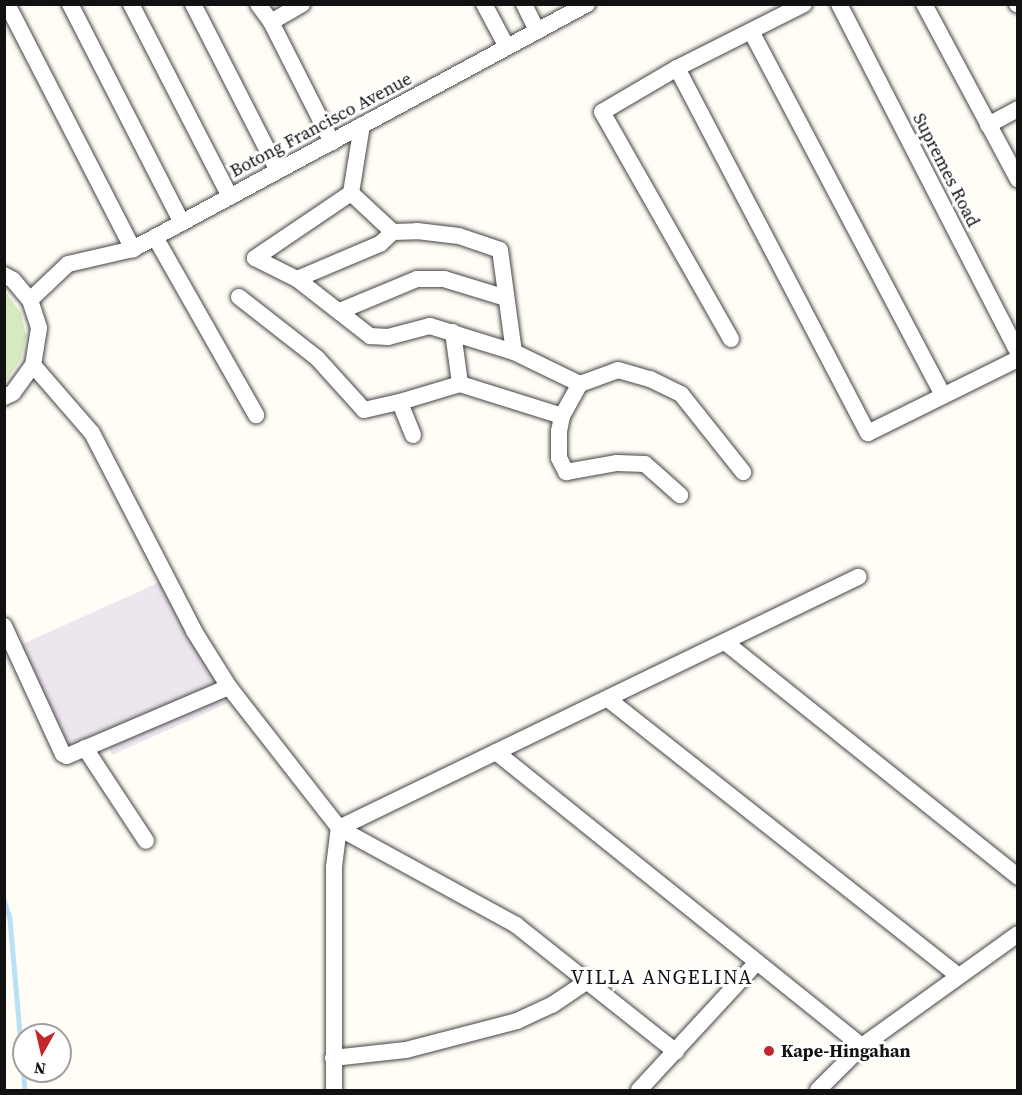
<!DOCTYPE html>
<html>
<head>
<meta charset="utf-8">
<style>
  body { margin:0 }
  #map { position:relative; width:1022px; height:1095px; overflow:hidden; background:#fffdf5; font-family:"Source Serif 4",serif }
  div>[style] { position:absolute }
  .industrial>* { inset:0; background:#eee6ef }
  .green>* { inset:0; background:#d5ebbd }
  .stream>* { height:4.5px; margin:-2.25px; padding:0 2.25px; transform-origin:2.25px; border-radius:2.25px; background:#b9e0f7 }
  .roads { filter:drop-shadow(0 0 2px #444) drop-shadow(0 0 2px #444) }
  .minor>* { height:16px; margin:-8px; padding:0 8px; transform-origin:8px; border-radius:8px; background:#fff }
  .dots>* { width:16px; height:16px; translate:-50% -50%; box-sizing:border-box; border:3px solid #fff; border-radius:50% }
  span { translate:-50% -50%; white-space:nowrap; text-align:center; line-height:1.15; -webkit-text-stroke:6px #fff; paint-order:stroke }
  .street-label { font-size:18px; color:#111 }
  .poi-label { font-size:18px; color:#111; font-weight:700 }
  .left { translate:0 -50%; text-align:left }
  .neighbourhood-label { font-size:20px; color:#111; letter-spacing:1.5px }
  .frame { position:absolute; inset:0; border:6px solid #111; pointer-events:none }
  .north { position:absolute; left:12px; top:1023px; width:60px; height:60px; box-sizing:border-box; background:#fff; border:2px solid #a0a0a0; border-radius:50%; rotate:188deg; font-size:16px; font-weight:700; line-height:24px; text-align:center; color:#111 }
  .north::after { content:''; display:block; margin:auto; width:21px; height:27px; background:#c4262e; clip-path:polygon(50% 0,100% 100%,50% 72%,0 100%) }
</style>
</head>
<body>
<div id="map">
  <div class="industrial">
    <i style="clip-path:polygon(160px 582px,228px 703px,112px 755px,103px 733px,68px 749px,18px 646px)"></i>
  </div>
  <div class="green">
    <i style="clip-path:polygon(5px 291px,21px 313px,26px 336px,21px 359px,5px 382px)"></i>
  </div>
  <div class="stream">
    <i style="left:4px;top:900px;width:20px;rotate:72deg"></i>
    <i style="left:10px;top:919px;width:172px;rotate:85deg"></i>
  </div>
  <div class="roads">
    <div class="minor">
      <i style="left:7px;top:4px;width:276px;rotate:62.8deg"></i>
      <i style="left:70px;top:4px;width:246px;rotate:62.9deg"></i>
      <i style="left:131px;top:4px;width:217px;rotate:62.8deg"></i>
      <i style="left:193px;top:4px;width:187px;rotate:63deg"></i>
      <i style="left:258px;top:4px;width:22px;rotate:54deg"></i>
      <i style="left:271px;top:22px;width:135px;rotate:63.1deg"></i>
      <i style="left:484px;top:4px;width:49px;rotate:61.9deg"></i>
      <i style="left:524px;top:4px;width:30px;rotate:64deg"></i>
      <i style="left:839px;top:4px;width:392px;rotate:62.8deg"></i>
      <i style="left:924px;top:4px;width:199px;rotate:61.8deg"></i>
      <i style="left:1017px;top:4px;width:1px;rotate:45deg"></i>
      <i style="left:271px;top:22px;width:36px;rotate:-30deg"></i>
      <i style="left:752px;top:33px;width:409px;rotate:62.2deg"></i>
      <i style="left:677px;top:68px;width:412px;rotate:62.4deg"></i>
      <i style="left:868px;top:433px;width:167px;rotate:-26.3deg"></i>
      <i style="left:362px;top:125px;width:69px;rotate:99.2deg"></i>
      <i style="left:351px;top:193px;width:57px;rotate:42.9deg"></i>
      <i style="left:393px;top:232px;width:24px;rotate:-2deg"></i>
      <i style="left:417px;top:231px;width:42px;rotate:6.8deg"></i>
      <i style="left:459px;top:236px;width:43px;rotate:18.9deg"></i>
      <i style="left:500px;top:250px;width:103px;rotate:82.2deg"></i>
      <i style="left:514px;top:352px;width:73px;rotate:25.9deg"></i>
      <i style="left:988px;top:125px;width:34px;rotate:-28deg"></i>
      <i style="left:351px;top:193px;width:116px;rotate:145.9deg"></i>
      <i style="left:255px;top:258px;width:47px;rotate:26.6deg"></i>
      <i style="left:297px;top:279px;width:93px;rotate:38deg"></i>
      <i style="left:370px;top:336px;width:18px;rotate:3deg"></i>
      <i style="left:388px;top:337px;width:43px;rotate:-14.7deg"></i>
      <i style="left:430px;top:326px;width:88px;rotate:17.2deg"></i>
      <i style="left:155px;top:237px;width:205px;rotate:60.4deg"></i>
      <i style="left:4px;top:275px;width:10px;rotate:29deg"></i>
      <i style="left:13px;top:280px;width:26px;rotate:50deg"></i>
      <i style="left:30px;top:300px;width:29px;rotate:72deg"></i>
      <i style="left:39px;top:328px;width:37px;rotate:99deg"></i>
      <i style="left:33px;top:365px;width:34px;rotate:126deg"></i>
      <i style="left:13px;top:393px;width:10px;rotate:156deg"></i>
      <i style="left:297px;top:279px;width:90px;rotate:-22.9deg"></i>
      <i style="left:380px;top:244px;width:18px;rotate:-43deg"></i>
      <i style="left:239px;top:297px;width:99px;rotate:38deg"></i>
      <i style="left:317px;top:358px;width:70px;rotate:47.9deg"></i>
      <i style="left:364px;top:410px;width:37px;rotate:-13deg"></i>
      <i style="left:30px;top:300px;width:52px;rotate:-43.5deg"></i>
      <i style="left:68px;top:264px;width:67px;rotate:-13deg"></i>
      <i style="left:133px;top:249px;width:516px;rotate:-28.35deg"></i>
      <i style="left:340px;top:311px;width:83px;rotate:-22.6deg"></i>
      <i style="left:417px;top:279px;width:27px"></i>
      <i style="left:444px;top:279px;width:65px;rotate:17deg"></i>
      <i style="left:453px;top:332px;width:52px;rotate:82.3deg"></i>
      <i style="left:731px;top:339px;width:261px;rotate:-119.6deg"></i>
      <i style="left:602px;top:112px;width:87px;rotate:-30.4deg"></i>
      <i style="left:677px;top:68px;width:142px;rotate:-26.7deg"></i>
      <i style="left:33px;top:365px;width:90px;rotate:49.1deg"></i>
      <i style="left:92px;top:433px;width:223px;rotate:62.7deg"></i>
      <i style="left:194px;top:631px;width:66px;rotate:58deg"></i>
      <i style="left:229px;top:687px;width:179px;rotate:52deg"></i>
      <i style="left:339px;top:828px;width:202px;rotate:28.7deg"></i>
      <i style="left:516px;top:925px;width:204px;rotate:38.4deg"></i>
      <i style="left:562px;top:416px;width:15px;rotate:101deg"></i>
      <i style="left:559px;top:431px;width:27px;rotate:90deg"></i>
      <i style="left:559px;top:458px;width:16px;rotate:63deg"></i>
      <i style="left:566px;top:472px;width:52px;rotate:-10deg"></i>
      <i style="left:617px;top:463px;width:28px;rotate:2deg"></i>
      <i style="left:645px;top:464px;width:47px;rotate:41.5deg"></i>
      <i style="left:413px;top:435px;width:35px;rotate:-112deg"></i>
      <i style="left:400px;top:402px;width:63px;rotate:-16.7deg"></i>
      <i style="left:460px;top:384px;width:107px;rotate:17.4deg"></i>
      <i style="left:562px;top:416px;width:37px;rotate:-61deg"></i>
      <i style="left:580px;top:384px;width:40px;rotate:-20.2deg"></i>
      <i style="left:618px;top:370px;width:33px;rotate:16deg"></i>
      <i style="left:650px;top:379px;width:34px;rotate:26deg"></i>
      <i style="left:681px;top:394px;width:100px;rotate:51.5deg"></i>
      <i style="left:4px;top:626px;width:141px;rotate:65.3deg"></i>
      <i style="left:63px;top:754px;width:4px;rotate:27deg"></i>
      <i style="left:67px;top:756px;width:176px;rotate:-23.1deg"></i>
      <i style="left:725px;top:642px;width:376px;rotate:38.7deg"></i>
      <i style="left:608px;top:699px;width:446px;rotate:38.3deg"></i>
      <i style="left:85px;top:748px;width:111px;rotate:56.7deg"></i>
      <i style="left:496px;top:752px;width:469px;rotate:38.8deg"></i>
      <i style="left:339px;top:828px;width:577px;rotate:-25.81deg"></i>
      <i style="left:333px;top:1058px;width:73px;rotate:-6.3deg"></i>
      <i style="left:406px;top:1050px;width:115px;rotate:-14.6deg"></i>
      <i style="left:517px;top:1021px;width:38px;rotate:-25deg"></i>
      <i style="left:552px;top:1005px;width:45px;rotate:-34deg"></i>
      <i style="left:334px;top:1090px;width:223px;rotate:-90deg"></i>
      <i style="left:334px;top:867px;width:39px;rotate:-83deg"></i>
      <i style="left:639px;top:1090px;width:173px;rotate:-47.3deg"></i>
      <i style="left:818px;top:1090px;width:62px;rotate:-45deg"></i>
      <i style="left:862px;top:1046px;width:192px;rotate:-35.7deg"></i>
    </div>
  </div>
  <div class="dots">
    <i style="left:769px;top:1051px;background:#c4262e"></i>
  </div>
  <div class="street-label">
    <span style="left:321px;top:125px;rotate:-28deg">Botong Francisco Avenue</span>
    <span style="left:946px;top:170px;rotate:63deg">Supremes Road</span>
  </div>
  <div class="poi-label">
    <span class="left" style="left:781px;top:1051px">Kape-Hingahan</span>
  </div>
  <div class="neighbourhood-label">
    <span style="left:662px;top:977px">VILLA ANGELINA</span>
  </div>
  <div class="frame"></div>
  <div class="north">N</div>
</div>
</body>
</html>
